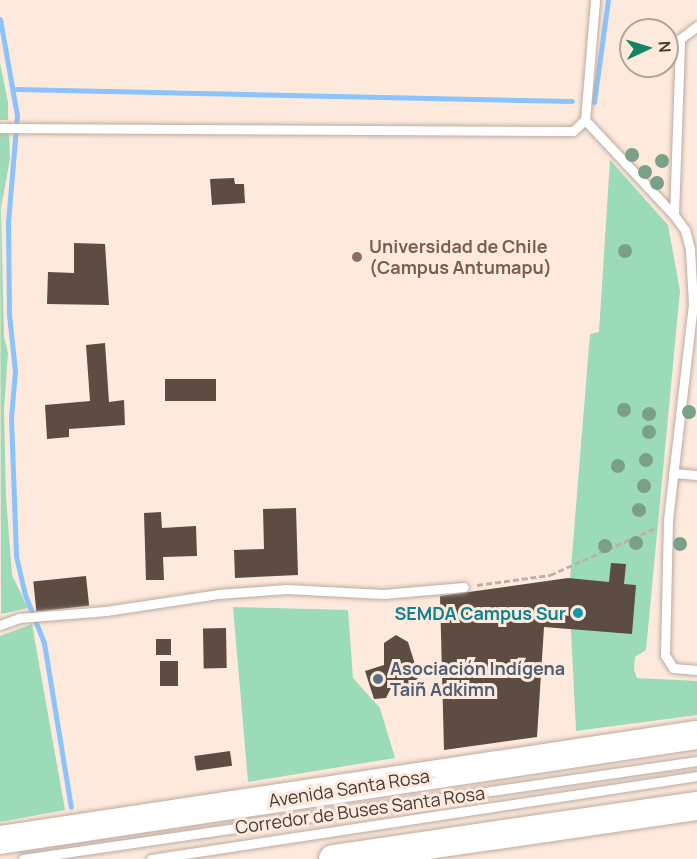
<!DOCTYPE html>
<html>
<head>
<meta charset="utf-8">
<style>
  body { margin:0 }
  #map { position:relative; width:697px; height:859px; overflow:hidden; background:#feeadd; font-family:Manrope,sans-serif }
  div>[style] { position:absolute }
  .green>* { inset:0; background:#9cdbb8 }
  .stream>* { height:5px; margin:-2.5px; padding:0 2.5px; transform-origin:2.5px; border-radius:2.5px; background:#8ac3fe }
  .building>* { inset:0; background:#5c4c41; transform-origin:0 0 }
  .path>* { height:3px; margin-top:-1.5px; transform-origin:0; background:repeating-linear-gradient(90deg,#bfafa5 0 6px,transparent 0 9px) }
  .roads { filter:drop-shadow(0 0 2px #bdaa9e) drop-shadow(0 0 2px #bdaa9e) }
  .lane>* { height:9px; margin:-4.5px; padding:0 4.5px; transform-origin:4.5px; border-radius:4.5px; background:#fff }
  .primary>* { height:28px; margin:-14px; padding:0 14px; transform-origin:14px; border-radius:14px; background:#fff }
  .trees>* { width:14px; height:14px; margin:-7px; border-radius:50%; background:#7aa087 }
  .dots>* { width:16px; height:16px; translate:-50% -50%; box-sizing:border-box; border:3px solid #feeadd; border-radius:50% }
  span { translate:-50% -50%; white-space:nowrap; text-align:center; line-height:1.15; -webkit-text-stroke:6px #feeadd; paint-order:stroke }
  .education-label { font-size:18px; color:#785e54; font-weight:700 }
  .left { translate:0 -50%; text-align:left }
  .culture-label { font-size:18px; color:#0d838f; font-weight:700 }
  .right { translate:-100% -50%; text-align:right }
  .service-label { font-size:18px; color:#4e5e75; font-weight:700 }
  .street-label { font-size:18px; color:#433b36 }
  .north { position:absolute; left:619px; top:18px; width:60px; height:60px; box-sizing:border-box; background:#feeadd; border:2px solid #b3a49a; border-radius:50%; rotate:86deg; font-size:16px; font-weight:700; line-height:24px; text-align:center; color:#433b36 }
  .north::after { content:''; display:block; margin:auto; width:21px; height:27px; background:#128564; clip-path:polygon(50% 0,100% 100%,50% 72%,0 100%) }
</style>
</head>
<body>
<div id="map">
  <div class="green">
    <i style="clip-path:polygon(0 63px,8px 102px,8px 120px,0 120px)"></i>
    <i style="clip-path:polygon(0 134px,9px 134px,10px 159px,1px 208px,4px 337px,8px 353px,4px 409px,6px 497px,12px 575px,28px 608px,1px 614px)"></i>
    <i style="clip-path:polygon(610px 160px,668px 225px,680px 291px,646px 650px,635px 657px,634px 670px,637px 678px,697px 681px,697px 715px,576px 731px,569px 592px,590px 334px,599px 332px)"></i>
    <i style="clip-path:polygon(233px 607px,348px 610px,353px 678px,380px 708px,395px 758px,248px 782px)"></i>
    <i style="clip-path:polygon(32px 624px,65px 810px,0 822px,0 636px)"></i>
  </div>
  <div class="stream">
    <i style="left:0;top:19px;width:97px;rotate:80deg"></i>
    <i style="left:17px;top:115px;width:107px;rotate:94.8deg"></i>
    <i style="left:8px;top:222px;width:92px;rotate:89.4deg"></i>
    <i style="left:9px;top:314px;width:57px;rotate:84deg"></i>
    <i style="left:15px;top:371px;width:47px;rotate:94.9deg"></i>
    <i style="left:11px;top:418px;width:138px;rotate:87.9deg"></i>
    <i style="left:16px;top:556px;width:37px;rotate:77deg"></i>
    <i style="left:24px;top:592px;width:55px;rotate:68.6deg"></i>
    <i style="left:44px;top:643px;width:166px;rotate:80.7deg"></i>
    <i style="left:16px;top:89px;width:556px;rotate:1.24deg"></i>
    <i style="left:594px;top:102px;width:103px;rotate:-82.2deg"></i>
  </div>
  <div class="building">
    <i style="clip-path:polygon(234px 178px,235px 184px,244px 184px,245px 203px,212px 205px,210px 179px)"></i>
    <i style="clip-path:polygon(74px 243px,105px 244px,109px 305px,47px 304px,48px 272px,74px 273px)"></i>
    <i style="clip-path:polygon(105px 343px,109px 402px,124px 400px,125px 425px,69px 429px,69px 437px,47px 439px,45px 405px,90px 401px,86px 345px)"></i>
    <i style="left:216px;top:379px;width:22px;height:51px;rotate:90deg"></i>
    <i style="clip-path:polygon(296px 508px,298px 575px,235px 578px,234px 550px,264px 549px,263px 509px)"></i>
    <i style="clip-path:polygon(161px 512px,162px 528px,196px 526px,197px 556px,163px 557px,164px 580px,146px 580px,144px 513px)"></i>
    <i style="clip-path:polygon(611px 563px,626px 564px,624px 584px,636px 585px,632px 634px,544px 627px,537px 737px,444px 750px,440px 596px,568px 578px,609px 582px)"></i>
    <i style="left:86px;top:576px;width:30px;height:53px;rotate:84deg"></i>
    <i style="left:226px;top:628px;width:40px;height:23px;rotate:89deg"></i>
    <i style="clip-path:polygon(396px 635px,408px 642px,419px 677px,412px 684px,391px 688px,386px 698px,374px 699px,365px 671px,384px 665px,384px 643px)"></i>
    <i style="left:156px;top:639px;width:15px;height:16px"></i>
    <i style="left:160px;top:661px;width:18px;height:25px"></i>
    <i style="left:230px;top:751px;width:15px;height:36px;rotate:82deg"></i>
  </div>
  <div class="path">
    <i style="left:477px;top:585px;width:74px;rotate:-7.8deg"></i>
    <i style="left:550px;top:575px;width:115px;rotate:-24.1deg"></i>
  </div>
  <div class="roads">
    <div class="lane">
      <i style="left:585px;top:120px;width:120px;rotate:-85.2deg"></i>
      <i style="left:0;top:128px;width:573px;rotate:0.3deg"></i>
      <i style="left:573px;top:131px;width:16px;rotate:-43deg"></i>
      <i style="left:585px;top:120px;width:130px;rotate:46.9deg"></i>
      <i style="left:674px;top:215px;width:19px;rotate:54deg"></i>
      <i style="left:685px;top:230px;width:20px;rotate:75deg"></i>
      <i style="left:690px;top:249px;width:55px;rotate:86.9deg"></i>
      <i style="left:693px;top:304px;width:218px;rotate:96.6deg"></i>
      <i style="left:668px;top:521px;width:134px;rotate:91.3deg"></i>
      <i style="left:665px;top:655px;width:15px;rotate:58deg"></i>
      <i style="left:673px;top:668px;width:24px;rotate:5deg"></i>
      <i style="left:674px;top:215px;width:176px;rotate:-88deg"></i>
      <i style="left:680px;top:39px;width:21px;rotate:-37deg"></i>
      <i style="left:673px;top:473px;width:24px;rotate:5deg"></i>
      <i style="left:0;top:625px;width:20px;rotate:-20deg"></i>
      <i style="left:19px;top:618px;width:87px;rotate:-4.6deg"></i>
      <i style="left:106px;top:611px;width:113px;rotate:-8.6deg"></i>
      <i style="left:218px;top:594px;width:69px;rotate:-4.1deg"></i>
      <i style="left:287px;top:589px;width:96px;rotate:3deg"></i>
      <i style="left:383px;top:594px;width:81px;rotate:-4.9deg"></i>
      <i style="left:23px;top:859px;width:681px;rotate:-8.27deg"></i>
      <i style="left:151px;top:859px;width:552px;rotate:-8.64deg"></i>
    </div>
    <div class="primary">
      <i style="left:0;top:840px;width:705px;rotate:-8.57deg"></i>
      <i style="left:333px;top:859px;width:368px;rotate:-8.3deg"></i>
    </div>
  </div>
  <div class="trees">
    <i style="left:632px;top:155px"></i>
    <i style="left:662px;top:161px"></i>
    <i style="left:645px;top:172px"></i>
    <i style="left:657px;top:183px"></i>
    <i style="left:625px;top:251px"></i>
    <i style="left:624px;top:410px"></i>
    <i style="left:689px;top:412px"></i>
    <i style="left:649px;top:414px"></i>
    <i style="left:649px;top:432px"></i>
    <i style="left:646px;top:460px"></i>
    <i style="left:618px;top:466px"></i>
    <i style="left:644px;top:486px"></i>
    <i style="left:639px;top:510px"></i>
    <i style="left:636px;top:543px"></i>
    <i style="left:680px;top:544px"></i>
    <i style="left:605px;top:546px"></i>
  </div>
  <div class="dots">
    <i style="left:357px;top:257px;background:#8d6e63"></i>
    <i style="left:578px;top:613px;background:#0f9aa8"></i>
    <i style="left:378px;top:679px;background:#5c6f8a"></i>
  </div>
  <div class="education-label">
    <span class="left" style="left:369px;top:257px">Universidad de Chile<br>(Campus Antumapu)</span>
  </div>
  <div class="culture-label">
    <span class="right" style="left:566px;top:613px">SEMDA Campus Sur</span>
  </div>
  <div class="service-label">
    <span class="left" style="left:390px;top:679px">Asociación Indígena<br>Taiñ Adkimn</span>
  </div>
  <div class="street-label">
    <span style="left:349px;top:788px;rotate:-9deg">Avenida Santa Rosa</span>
    <span style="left:360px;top:810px;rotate:-8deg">Corredor de Buses Santa Rosa</span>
  </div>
  <div class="north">N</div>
</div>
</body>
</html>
